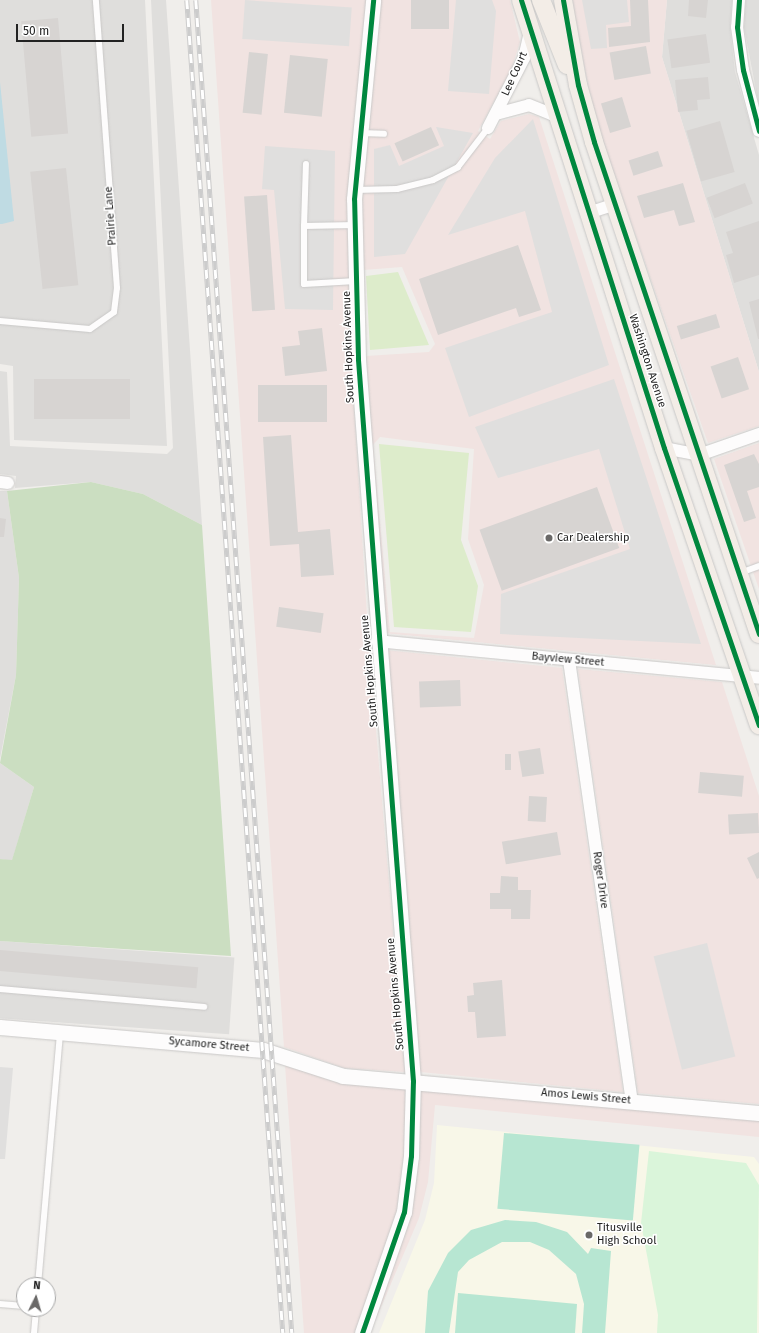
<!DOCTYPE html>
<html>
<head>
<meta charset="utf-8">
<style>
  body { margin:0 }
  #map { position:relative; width:759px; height:1333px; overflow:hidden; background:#f0eeeb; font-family:"Fira Sans",sans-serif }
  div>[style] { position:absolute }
  .residential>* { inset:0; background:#dfdedc; transform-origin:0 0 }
  .commercial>* { inset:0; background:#f1e3e1 }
  .education>* { inset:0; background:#f8f7e8 }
  .grass>* { inset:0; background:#ddeccb }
  .forest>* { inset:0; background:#cbdec1 }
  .park>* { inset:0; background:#daf5da }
  .pitch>* { inset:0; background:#b7e6d2; transform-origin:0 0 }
  .parking>* { inset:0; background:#e0dfde; transform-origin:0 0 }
  .water>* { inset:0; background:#bfdbe3 }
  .building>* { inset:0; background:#d7d4d2; transform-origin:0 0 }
  .roads { filter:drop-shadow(0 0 1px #c9c8c7) drop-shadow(0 0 1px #c9c8c7) }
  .service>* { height:6px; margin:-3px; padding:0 3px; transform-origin:3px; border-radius:3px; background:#fdfcfc }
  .minor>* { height:12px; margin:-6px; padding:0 6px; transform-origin:6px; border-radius:6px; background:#fdfcfc }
  .tertiary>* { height:15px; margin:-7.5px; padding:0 7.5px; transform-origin:7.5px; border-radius:7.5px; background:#fdfcfc }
  .primary>* { height:18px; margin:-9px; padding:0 9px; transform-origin:9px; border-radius:9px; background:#f3ede7 }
  .rail>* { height:4.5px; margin-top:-2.25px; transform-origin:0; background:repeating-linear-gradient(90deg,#fff 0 9px,#ccc 0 18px); box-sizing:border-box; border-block:1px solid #ccc }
  .cycleway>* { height:5px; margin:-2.5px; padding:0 2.5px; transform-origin:2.5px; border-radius:2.5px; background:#00873e }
  .dots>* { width:11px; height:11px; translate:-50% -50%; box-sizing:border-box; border:2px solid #fff; border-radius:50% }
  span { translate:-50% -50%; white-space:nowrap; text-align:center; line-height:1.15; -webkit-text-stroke:3px #fff; paint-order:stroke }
  .street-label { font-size:11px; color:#222 }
  .poi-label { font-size:11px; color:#222 }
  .left { translate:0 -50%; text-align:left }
  .north { position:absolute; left:16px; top:1277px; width:40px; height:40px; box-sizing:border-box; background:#fff; border:1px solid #a7a7a7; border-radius:50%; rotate:5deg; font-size:11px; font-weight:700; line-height:16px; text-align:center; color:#222 }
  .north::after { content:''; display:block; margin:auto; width:14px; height:18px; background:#6a6968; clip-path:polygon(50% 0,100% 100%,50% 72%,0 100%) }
  .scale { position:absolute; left:16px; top:24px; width:108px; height:18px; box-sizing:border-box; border:2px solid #222; border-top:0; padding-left:5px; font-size:12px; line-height:14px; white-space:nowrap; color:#222; -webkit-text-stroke:3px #fff; paint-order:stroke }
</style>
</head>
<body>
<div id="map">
  <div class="residential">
    <i style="clip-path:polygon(0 0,145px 0,167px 446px,14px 440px,13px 366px,0 364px)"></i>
    <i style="clip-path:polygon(151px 0,166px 0,202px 525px,143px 494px,91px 482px,15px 488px,16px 476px,0 474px,0 371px,7px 372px,10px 446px,167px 454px,173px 448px)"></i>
    <i style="clip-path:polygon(667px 0,732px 0,730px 27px,735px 72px,759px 155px,759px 372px,662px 57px)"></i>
    <i style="clip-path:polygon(746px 0,759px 0,759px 106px,744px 27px)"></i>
    <i style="clip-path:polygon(0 491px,7px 491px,19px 578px,16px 675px,0 759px)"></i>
    <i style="clip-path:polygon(0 763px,34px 787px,12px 861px,0 859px)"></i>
    <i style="left:0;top:941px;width:235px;height:77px;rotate:4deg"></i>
  </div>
  <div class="commercial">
    <i style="clip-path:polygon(211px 0,366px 0,347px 198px,351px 360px,369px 648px,405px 1072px,344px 1068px,284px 1047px)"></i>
    <i style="clip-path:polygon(evenodd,381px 0,510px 0,520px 42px,511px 70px,478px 131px,490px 139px,501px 121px,529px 114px,539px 117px,716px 665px,384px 633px,366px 356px,429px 352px,435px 344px,402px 267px,363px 270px,362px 199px,381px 0,380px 437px,474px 449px,468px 539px,484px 585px,474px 638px,390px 632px,373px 445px,380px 437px)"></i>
    <i style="clip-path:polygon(570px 0,667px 0,662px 57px,759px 372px,759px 426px,708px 443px,596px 122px)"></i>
    <i style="clip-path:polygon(759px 443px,759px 589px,714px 459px)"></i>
    <i style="clip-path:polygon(385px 650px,562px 668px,623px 1092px,420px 1072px)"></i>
    <i style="clip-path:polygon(578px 669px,722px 682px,759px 796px,759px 1104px,638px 1093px)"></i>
    <i style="clip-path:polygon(285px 1065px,342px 1084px,406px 1089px,404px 1155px,397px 1210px,355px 1333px,304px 1333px)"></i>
    <i style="clip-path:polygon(420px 1090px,759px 1121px,759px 1137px,435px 1105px,428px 1182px,419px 1218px,370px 1333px,411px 1213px,419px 1156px)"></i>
  </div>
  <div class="education">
    <i style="clip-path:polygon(437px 1125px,754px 1157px,759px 1164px,759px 1333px,379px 1333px,425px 1220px,434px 1183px)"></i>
  </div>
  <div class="grass">
    <i style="clip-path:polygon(398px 272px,429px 345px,370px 350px,366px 276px)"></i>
    <i style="clip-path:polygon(379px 444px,469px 453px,461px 540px,478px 586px,471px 632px,394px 627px)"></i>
  </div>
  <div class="forest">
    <i style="clip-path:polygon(91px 482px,143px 494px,202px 525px,231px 956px,0 941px,0 859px,12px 860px,34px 787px,0 763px,16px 675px,19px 578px,7px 491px)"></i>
  </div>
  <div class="park">
    <i style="clip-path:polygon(649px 1151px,746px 1163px,759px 1185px,757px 1333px,657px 1333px,658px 1315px,641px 1223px)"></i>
  </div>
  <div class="pitch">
    <i style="left:504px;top:1133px;width:136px;height:76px;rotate:5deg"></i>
    <i style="clip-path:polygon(505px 1220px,536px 1222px,567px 1232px,588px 1254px,591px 1248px,611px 1251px,605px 1333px,582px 1333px,584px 1304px,576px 1274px,549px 1250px,530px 1242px,502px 1242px,469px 1260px,458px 1272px,449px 1333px,425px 1333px,428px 1291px,448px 1253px,471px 1230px)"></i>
    <i style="clip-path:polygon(458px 1293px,577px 1304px,575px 1333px,455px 1333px)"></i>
  </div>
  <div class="parking">
    <i style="left:245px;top:0;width:107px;height:39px;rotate:4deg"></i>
    <i style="clip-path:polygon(456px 0,492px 0,496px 11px,489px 94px,448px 91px)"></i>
    <i style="clip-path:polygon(582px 0,627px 0,629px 22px,606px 25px,607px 48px,591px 49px)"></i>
    <i style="clip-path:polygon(533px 119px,609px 365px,469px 417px,445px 348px,552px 312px,525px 211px,448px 235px,495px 158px)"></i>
    <i style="clip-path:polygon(436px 127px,473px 133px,405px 254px,374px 257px,374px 149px,390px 145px,399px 166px,444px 146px)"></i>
    <i style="clip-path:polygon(265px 146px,335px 151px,333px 310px,285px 309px,274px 190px,262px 189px)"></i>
    <i style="clip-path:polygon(614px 379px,701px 644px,500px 634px,501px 594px,630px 549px,599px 449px,498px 478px,475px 427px)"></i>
    <i style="left:707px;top:943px;width:117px;height:55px;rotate:76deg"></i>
    <i style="clip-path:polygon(0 1067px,13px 1068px,5px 1159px,0 1159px)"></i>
  </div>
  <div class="water">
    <i style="clip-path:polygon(0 82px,14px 221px,2px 224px,0 224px)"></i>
  </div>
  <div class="building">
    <i style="left:411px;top:0;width:38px;height:29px"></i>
    <i style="clip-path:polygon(630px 0,648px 0,650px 42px,609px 47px,608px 28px,631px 26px)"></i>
    <i style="clip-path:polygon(689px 0,708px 0,706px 18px,688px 16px)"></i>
    <i style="left:58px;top:18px;width:116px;height:37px;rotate:85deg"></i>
    <i style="left:706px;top:34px;width:29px;height:39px;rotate:82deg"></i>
    <i style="left:646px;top:46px;width:28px;height:37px;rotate:80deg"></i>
    <i style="left:249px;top:52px;width:19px;height:61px;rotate:6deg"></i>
    <i style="left:290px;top:55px;width:38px;height:58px;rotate:6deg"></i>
    <i style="clip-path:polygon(708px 77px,710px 99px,697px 100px,698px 110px,678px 112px,675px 80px)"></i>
    <i style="left:622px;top:97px;width:31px;height:22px;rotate:73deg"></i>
    <i style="left:720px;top:121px;width:53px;height:35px;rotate:74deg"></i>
    <i style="left:431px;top:127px;width:20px;height:40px;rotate:66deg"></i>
    <i style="left:658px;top:151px;width:16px;height:31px;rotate:72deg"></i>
    <i style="left:66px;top:168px;width:118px;height:36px;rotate:84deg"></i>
    <i style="clip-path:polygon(683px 183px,695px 222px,679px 226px,674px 210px,644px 218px,637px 196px)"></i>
    <i style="left:745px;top:183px;width:22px;height:41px;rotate:69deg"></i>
    <i style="left:267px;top:195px;width:115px;height:23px;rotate:86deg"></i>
    <i style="clip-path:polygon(759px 221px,759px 275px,734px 283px,726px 255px,733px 253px,726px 232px)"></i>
    <i style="clip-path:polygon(518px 245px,541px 310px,519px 317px,516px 308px,438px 335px,419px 279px)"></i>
    <i style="clip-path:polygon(759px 299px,759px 339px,758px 339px,749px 302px)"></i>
    <i style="left:716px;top:314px;width:14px;height:41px;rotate:73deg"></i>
    <i style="clip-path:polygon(322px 328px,327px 371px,285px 376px,282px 347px,300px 345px,298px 331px)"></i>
    <i style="left:738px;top:357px;width:34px;height:29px;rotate:71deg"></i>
    <i style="left:34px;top:379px;width:96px;height:40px"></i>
    <i style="left:258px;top:385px;width:69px;height:37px"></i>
    <i style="clip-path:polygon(291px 435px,298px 532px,330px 529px,334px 575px,301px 577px,299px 544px,270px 546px,263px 437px)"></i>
    <i style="clip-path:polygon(754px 454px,759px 464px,759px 487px,747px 491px,756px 518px,744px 522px,724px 465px)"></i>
    <i style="left:597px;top:487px;width:65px;height:125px;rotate:70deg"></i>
    <i style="clip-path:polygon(0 518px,6px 519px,4px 537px,0 537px)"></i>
    <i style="left:279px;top:607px;width:45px;height:20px;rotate:8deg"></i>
    <i style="left:460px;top:680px;width:26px;height:41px;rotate:88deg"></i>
    <i style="left:540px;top:748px;width:26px;height:22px;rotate:81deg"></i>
    <i style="left:505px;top:754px;width:6px;height:16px"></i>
    <i style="left:700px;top:772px;width:44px;height:21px;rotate:5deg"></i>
    <i style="left:529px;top:796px;width:18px;height:25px;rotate:3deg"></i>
    <i style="left:758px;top:813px;width:20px;height:30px;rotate:87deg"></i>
    <i style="left:557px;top:832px;width:23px;height:56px;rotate:80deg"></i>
    <i style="clip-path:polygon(759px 852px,759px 878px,757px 879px,747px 858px)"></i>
    <i style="clip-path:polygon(501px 876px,518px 877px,518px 890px,531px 890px,530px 919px,511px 919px,511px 909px,490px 909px,490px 893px,500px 893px)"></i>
    <i style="left:0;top:950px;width:199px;height:21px;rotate:5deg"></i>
    <i style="clip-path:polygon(502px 980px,506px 1036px,477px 1038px,475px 1012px,468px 1012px,467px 996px,474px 995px,473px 983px)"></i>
  </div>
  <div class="roads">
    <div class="service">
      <i style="left:360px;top:133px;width:24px;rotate:2deg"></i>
      <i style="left:355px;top:190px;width:42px;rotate:-1.4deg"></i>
      <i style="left:397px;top:189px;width:37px;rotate:-14deg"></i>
      <i style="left:433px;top:180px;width:28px;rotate:-27deg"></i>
      <i style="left:458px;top:167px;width:49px;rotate:-52.4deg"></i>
      <i style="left:355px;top:225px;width:51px;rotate:178.9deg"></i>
      <i style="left:304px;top:226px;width:58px;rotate:90deg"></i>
      <i style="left:304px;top:284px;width:52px;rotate:-3.3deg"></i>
      <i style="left:304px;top:226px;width:62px;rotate:-88.2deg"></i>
      <i style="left:0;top:321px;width:90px;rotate:5.1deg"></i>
      <i style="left:90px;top:329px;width:29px;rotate:-35deg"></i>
      <i style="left:114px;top:312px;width:24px;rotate:-83deg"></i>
      <i style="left:117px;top:288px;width:289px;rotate:-94.2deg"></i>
      <i style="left:740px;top:573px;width:20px;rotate:-20deg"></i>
      <i style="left:0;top:989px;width:205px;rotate:5deg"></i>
      <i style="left:38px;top:1285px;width:254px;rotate:-85deg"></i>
      <i style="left:0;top:1304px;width:24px;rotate:5deg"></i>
      <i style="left:34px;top:1333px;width:24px;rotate:-85deg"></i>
    </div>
    <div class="minor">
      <i style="left:739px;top:0;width:27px;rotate:94deg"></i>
      <i style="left:737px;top:27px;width:43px;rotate:82.1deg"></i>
      <i style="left:743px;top:70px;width:63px;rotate:75.3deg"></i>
      <i style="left:496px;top:114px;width:34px;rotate:-15deg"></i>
      <i style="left:529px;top:105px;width:29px;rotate:22deg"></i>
      <i style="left:488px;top:128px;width:79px;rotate:-62.8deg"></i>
      <i style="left:524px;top:58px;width:26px;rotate:-77deg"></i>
      <i style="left:588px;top:213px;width:28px;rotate:-18deg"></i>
      <i style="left:664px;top:448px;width:36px;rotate:11deg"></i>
      <i style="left:699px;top:455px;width:64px;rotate:-19.3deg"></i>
      <i style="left:0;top:482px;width:8px;rotate:7deg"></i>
      <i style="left:377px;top:641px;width:384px;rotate:5.5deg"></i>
      <i style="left:569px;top:660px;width:445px;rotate:81.9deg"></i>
    </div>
    <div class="tertiary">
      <i style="left:0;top:1027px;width:264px;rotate:5deg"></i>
      <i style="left:263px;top:1050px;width:84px;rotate:18deg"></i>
      <i style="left:343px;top:1076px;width:418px;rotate:5.1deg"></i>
      <i style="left:362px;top:1333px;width:128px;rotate:-70.9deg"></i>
      <i style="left:404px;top:1212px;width:56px;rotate:-82.9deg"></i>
      <i style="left:411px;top:1156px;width:75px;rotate:-88.5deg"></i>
      <i style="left:413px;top:1081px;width:724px;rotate:-94.36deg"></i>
      <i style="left:358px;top:359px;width:160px;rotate:-91.4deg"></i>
      <i style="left:354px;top:199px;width:200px;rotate:-84.5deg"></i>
    </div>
    <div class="primary">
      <i style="left:521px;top:0;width:470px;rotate:72.3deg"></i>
      <i style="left:664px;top:448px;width:293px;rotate:71.1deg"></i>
      <i style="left:541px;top:0;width:70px;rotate:68.2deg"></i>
      <i style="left:563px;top:0;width:86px;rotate:80deg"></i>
      <i style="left:578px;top:85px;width:59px;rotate:74.3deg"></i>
      <i style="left:594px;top:142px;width:519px;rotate:71.46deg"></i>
    </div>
  </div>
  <div class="rail">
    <i style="left:187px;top:0;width:1336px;rotate:85.88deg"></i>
    <i style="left:196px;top:0;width:1336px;rotate:85.88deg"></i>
  </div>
  <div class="cycleway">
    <i style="left:521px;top:0;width:470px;rotate:72.3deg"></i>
    <i style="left:664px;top:448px;width:293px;rotate:71.1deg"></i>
    <i style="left:563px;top:0;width:86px;rotate:80deg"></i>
    <i style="left:578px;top:85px;width:59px;rotate:74.3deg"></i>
    <i style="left:594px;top:142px;width:519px;rotate:71.46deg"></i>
    <i style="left:739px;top:0;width:27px;rotate:94deg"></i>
    <i style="left:737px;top:27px;width:43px;rotate:82.1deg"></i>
    <i style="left:743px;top:70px;width:63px;rotate:75.3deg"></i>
    <i style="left:362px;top:1333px;width:128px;rotate:-70.9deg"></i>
    <i style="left:404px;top:1212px;width:56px;rotate:-82.9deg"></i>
    <i style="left:411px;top:1156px;width:75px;rotate:-88.5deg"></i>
    <i style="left:413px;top:1081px;width:724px;rotate:-94.36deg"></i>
    <i style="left:358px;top:359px;width:160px;rotate:-91.4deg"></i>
    <i style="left:354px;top:199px;width:200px;rotate:-84.5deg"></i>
  </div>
  <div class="dots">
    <i style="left:549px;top:538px;background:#6a6968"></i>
    <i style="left:589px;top:1235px;background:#6a6968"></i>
  </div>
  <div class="street-label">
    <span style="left:515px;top:74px;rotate:-66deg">Lee Court</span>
    <span style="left:111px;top:216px;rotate:-94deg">Prairie Lane</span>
    <span style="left:349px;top:347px;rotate:-92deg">South Hopkins Avenue</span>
    <span style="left:647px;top:361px;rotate:72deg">Washington Avenue</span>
    <span style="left:568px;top:660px;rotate:5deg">Bayview Street</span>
    <span style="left:370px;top:671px;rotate:-95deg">South Hopkins Avenue</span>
    <span style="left:600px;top:880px;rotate:82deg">Roger Drive</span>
    <span style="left:396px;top:994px;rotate:-95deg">South Hopkins Avenue</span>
    <span style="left:209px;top:1045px;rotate:5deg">Sycamore Street</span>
    <span style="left:586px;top:1097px;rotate:5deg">Amos Lewis Street</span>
  </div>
  <div class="poi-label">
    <span class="left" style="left:557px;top:538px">Car Dealership</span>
    <span class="left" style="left:597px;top:1235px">Titusville<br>High School</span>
  </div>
  <div class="north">N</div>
  <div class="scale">50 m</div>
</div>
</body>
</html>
